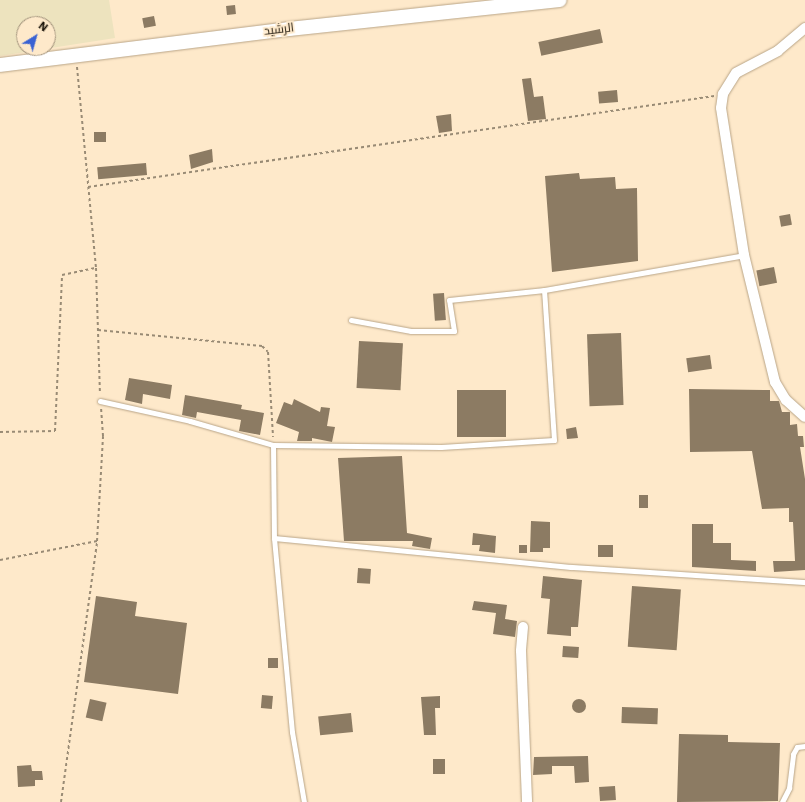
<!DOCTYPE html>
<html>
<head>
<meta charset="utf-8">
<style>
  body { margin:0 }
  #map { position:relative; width:805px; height:802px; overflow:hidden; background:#fee9ca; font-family:"Work Sans",Cairo,sans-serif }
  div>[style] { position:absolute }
  .sand>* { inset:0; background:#ede3be }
  .building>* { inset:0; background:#8c7b63; transform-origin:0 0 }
  .round { border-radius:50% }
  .path>* { height:2px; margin-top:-1px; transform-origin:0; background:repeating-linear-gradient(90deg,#998b75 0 3px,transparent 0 6px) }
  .roads { filter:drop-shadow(0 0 1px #b9a588) drop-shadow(0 0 1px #b9a588) }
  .service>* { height:5px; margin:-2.5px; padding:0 2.5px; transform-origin:2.5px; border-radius:2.5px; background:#fff }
  .minor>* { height:10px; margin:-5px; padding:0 5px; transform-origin:5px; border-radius:5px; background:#fff }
  .secondary>* { height:14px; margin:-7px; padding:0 7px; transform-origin:7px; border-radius:7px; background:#fff }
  span { translate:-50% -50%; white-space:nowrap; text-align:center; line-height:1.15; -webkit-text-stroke:3.5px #fee9ca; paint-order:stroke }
  .street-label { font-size:12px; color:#191208 }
  .north { position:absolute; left:16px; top:16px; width:40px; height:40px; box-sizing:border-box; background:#fee9ca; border:1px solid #a2937c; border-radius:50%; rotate:37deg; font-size:11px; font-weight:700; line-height:16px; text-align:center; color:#191208 }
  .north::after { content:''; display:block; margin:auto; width:14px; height:18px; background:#3a62d3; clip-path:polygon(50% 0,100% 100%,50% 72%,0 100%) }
</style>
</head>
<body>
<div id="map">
  <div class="sand">
    <i style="clip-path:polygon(evenodd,0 0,109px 0,115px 38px,0 56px,0 0,24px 24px,48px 24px,48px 48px,24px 48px,24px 24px)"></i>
  </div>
  <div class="building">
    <i style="left:235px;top:5px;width:9px;height:9px;rotate:84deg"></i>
    <i style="left:154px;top:16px;width:10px;height:12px;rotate:79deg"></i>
    <i style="left:600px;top:29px;width:14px;height:63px;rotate:78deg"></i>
    <i style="clip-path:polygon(531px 78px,534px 97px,543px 96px,546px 119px,528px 121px,522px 79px)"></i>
    <i style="left:617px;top:90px;width:12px;height:19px;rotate:85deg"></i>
    <i style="clip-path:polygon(451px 114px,452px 131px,439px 133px,436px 116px)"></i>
    <i style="left:94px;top:132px;width:12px;height:10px"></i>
    <i style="clip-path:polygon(212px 149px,213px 162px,191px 169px,189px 155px)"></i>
    <i style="left:146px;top:163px;width:12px;height:49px;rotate:85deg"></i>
    <i style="clip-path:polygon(579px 173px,580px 179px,615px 177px,616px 189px,637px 188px,638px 261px,552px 272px,545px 176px)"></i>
    <i style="left:790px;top:214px;width:11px;height:11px;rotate:80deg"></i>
    <i style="left:774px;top:267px;width:16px;height:18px;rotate:79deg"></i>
    <i style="left:444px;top:293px;width:27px;height:11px;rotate:86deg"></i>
    <i style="left:621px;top:333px;width:72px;height:34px;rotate:88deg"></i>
    <i style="left:359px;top:341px;width:44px;height:47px;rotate:3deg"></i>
    <i style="left:710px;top:355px;width:14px;height:24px;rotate:82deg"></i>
    <i style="clip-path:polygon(129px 378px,172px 385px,170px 399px,143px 394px,142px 404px,125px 400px)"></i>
    <i style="clip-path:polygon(689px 389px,770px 390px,770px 401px,779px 401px,782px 412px,790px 412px,790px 425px,797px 424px,798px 436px,803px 436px,804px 447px,800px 447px,805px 479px,805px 570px,774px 572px,773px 561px,795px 561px,793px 522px,789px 522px,789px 508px,762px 509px,752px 451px,690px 452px)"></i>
    <i style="left:457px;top:390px;width:49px;height:47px"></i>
    <i style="clip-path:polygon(185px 395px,242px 405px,241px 409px,264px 413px,260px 435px,239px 431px,241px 420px,197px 412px,196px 418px,182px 415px)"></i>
    <i style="clip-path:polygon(294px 399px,320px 412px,321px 407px,330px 408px,327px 426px,335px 427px,332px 442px,312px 438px,312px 441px,297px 441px,299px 432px,276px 423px,284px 402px,292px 405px)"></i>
    <i style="clip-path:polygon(576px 427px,578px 438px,567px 439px,566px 429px)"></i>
    <i style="clip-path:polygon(402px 456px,407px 533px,432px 538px,430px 549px,412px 546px,413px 541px,344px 541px,338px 458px)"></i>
    <i style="left:639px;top:495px;width:9px;height:13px"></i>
    <i style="clip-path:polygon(531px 521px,550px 522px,550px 548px,543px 548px,543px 552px,530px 552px)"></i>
    <i style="clip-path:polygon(692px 524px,713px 524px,713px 543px,731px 543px,731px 560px,756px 561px,756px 571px,692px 567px)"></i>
    <i style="clip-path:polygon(473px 533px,496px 536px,495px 553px,479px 551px,480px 545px,472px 545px)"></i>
    <i style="left:519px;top:545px;width:8px;height:8px"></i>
    <i style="left:598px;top:545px;width:15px;height:12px"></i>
    <i style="left:358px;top:568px;width:13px;height:15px;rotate:4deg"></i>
    <i style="clip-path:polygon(543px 576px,582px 580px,578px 627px,571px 627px,571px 636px,547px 634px,550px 599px,541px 598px)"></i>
    <i style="left:632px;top:586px;width:49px;height:61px;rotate:4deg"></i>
    <i style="clip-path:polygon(96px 596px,137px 602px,135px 616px,187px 623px,178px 694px,84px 682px)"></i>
    <i style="clip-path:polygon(474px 601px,507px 605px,505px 619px,517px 621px,515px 637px,493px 634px,496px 613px,472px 610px)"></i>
    <i style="left:563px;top:646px;width:16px;height:11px;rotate:4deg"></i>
    <i style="left:268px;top:658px;width:10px;height:10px"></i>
    <i style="left:262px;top:695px;width:11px;height:13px;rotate:5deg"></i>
    <i style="clip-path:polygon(440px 696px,440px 708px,435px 708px,436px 735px,424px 735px,421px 697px)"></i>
    <i class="round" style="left:572px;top:699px;width:14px;height:14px"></i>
    <i style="left:90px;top:699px;width:17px;height:19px;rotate:13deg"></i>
    <i style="left:622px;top:707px;width:36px;height:16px;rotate:2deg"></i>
    <i style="left:351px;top:713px;width:19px;height:33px;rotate:84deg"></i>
    <i style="clip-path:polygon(679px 734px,728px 735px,728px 742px,780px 743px,778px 801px,677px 802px)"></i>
    <i style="clip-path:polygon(588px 756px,589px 782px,575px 783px,574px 766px,552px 766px,552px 774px,533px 775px,534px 757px)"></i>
    <i style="left:433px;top:759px;width:12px;height:15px"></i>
    <i style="clip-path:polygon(31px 765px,32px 771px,42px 771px,43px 780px,35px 780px,35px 786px,18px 787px,17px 766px)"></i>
    <i style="left:615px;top:786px;width:14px;height:16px;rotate:86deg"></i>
  </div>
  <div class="path">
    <i style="left:77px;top:67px;width:202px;rotate:84.6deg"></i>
    <i style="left:96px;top:268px;width:126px;rotate:88.2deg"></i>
    <i style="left:88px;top:187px;width:633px;rotate:-8.27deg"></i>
    <i style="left:98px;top:330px;width:165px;rotate:5.6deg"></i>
    <i style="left:262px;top:346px;width:8px;rotate:45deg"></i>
    <i style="left:268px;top:352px;width:85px;rotate:86.6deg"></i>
    <i style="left:0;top:432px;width:55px;rotate:-1deg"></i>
    <i style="left:55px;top:431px;width:156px;rotate:-87.4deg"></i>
    <i style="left:62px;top:275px;width:35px;rotate:-12deg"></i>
    <i style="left:0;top:560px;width:99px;rotate:-11.1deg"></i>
    <i style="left:97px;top:541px;width:105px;rotate:-86.7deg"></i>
    <i style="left:103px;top:436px;width:28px;rotate:-94deg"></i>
    <i style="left:61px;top:802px;width:263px;rotate:-82.1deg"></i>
  </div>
  <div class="roads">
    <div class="service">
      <i style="left:351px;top:320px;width:61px;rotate:10.4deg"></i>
      <i style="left:411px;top:331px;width:43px"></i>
      <i style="left:454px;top:331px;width:31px;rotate:-99deg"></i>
      <i style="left:449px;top:300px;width:96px;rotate:-6deg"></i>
      <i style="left:544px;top:290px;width:203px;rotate:-9.9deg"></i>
      <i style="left:100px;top:401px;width:92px;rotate:12.5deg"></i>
      <i style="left:190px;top:421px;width:86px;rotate:16.1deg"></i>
      <i style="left:273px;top:445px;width:168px;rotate:0.7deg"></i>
      <i style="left:441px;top:447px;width:113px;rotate:-3.5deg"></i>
      <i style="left:554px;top:440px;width:150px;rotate:-93.8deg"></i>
      <i style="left:273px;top:445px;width:93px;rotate:89.4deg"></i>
      <i style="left:274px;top:538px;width:195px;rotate:84.7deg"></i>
      <i style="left:292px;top:732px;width:71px;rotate:80.3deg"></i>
      <i style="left:274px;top:538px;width:298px;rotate:5.6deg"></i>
      <i style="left:571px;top:567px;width:234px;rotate:3.7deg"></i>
      <i style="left:782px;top:802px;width:16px;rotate:-63deg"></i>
      <i style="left:789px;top:788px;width:34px;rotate:-83deg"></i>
      <i style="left:793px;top:754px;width:8px;rotate:-60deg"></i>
      <i style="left:797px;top:747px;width:8px;rotate:-7deg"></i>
    </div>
    <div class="minor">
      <i style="left:805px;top:28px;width:35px;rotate:140deg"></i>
      <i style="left:778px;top:51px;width:47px;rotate:152.4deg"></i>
      <i style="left:736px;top:73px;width:25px;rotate:122deg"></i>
      <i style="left:723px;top:94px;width:14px;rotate:98deg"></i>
      <i style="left:721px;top:108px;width:149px;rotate:81.1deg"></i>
      <i style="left:744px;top:255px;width:131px;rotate:76.3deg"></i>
      <i style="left:775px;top:382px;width:21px;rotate:59deg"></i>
      <i style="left:786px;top:400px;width:25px;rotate:42deg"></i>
      <i style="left:523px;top:627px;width:24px;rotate:95deg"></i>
      <i style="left:521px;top:651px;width:151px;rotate:87.7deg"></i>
    </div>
    <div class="secondary">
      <i style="left:0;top:65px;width:291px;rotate:-7.1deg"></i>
      <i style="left:289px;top:29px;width:272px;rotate:-6.1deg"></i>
    </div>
  </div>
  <div class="street-label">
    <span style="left:279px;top:30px;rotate:-7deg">الرشيد</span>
  </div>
  <div class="north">N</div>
</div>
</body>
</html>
